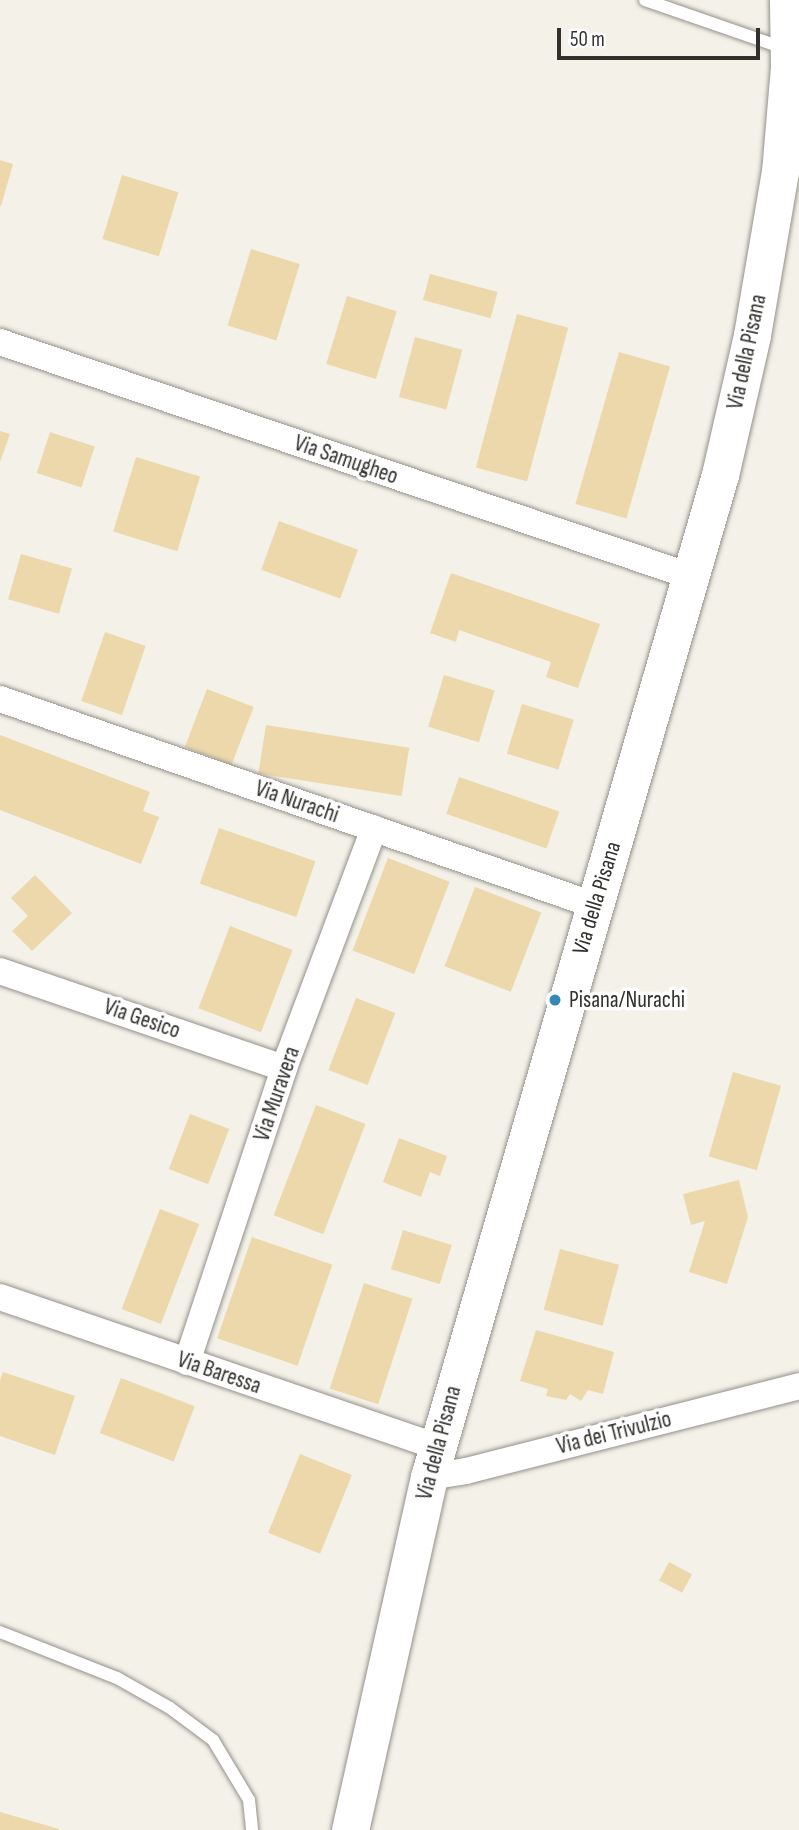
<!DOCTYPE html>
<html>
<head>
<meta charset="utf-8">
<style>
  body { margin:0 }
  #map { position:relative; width:799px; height:1830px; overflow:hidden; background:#f4f1e9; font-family:"Sofia Sans Condensed",sans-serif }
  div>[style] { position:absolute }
  .building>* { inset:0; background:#ecd8aa; transform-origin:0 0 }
  .roads { filter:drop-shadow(0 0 2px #94918a) drop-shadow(0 0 2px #94918a) }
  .lane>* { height:12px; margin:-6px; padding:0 6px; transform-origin:6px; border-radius:6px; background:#fff }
  .street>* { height:26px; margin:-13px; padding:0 13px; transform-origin:13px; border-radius:13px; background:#fff }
  .secondary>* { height:37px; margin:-18.5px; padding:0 18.5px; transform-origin:18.5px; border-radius:18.5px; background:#fff }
  .dots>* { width:19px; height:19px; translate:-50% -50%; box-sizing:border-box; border:4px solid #fff; border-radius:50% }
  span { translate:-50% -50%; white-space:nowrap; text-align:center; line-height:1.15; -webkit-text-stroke:7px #fff; paint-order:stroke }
  .street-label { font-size:23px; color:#31302d }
  .poi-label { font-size:23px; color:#31302d }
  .left { translate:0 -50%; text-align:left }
  .scale { position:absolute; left:557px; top:28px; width:203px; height:32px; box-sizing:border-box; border:4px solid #31302d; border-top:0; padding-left:9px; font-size:21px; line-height:24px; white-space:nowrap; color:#31302d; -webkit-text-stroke:5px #fff; paint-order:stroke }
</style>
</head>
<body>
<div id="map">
  <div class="building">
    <i style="clip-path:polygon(0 160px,13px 164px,1px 206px,0 206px)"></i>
    <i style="left:122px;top:175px;width:59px;height:67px;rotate:17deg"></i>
    <i style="left:251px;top:249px;width:51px;height:80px;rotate:17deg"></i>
    <i style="left:430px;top:274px;width:70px;height:27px;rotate:15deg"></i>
    <i style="left:347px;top:296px;width:52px;height:71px;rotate:17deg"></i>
    <i style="left:517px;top:314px;width:53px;height:159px;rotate:15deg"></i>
    <i style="left:415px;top:337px;width:49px;height:62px;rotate:15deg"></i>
    <i style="left:619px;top:352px;width:53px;height:158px;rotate:16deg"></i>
    <i style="clip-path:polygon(0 431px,10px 434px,0 462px)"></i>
    <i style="left:50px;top:432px;width:47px;height:43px;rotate:18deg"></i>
    <i style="left:136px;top:457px;width:67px;height:78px;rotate:17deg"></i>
    <i style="left:279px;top:521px;width:84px;height:52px;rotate:20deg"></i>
    <i style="left:21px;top:554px;width:53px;height:47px;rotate:16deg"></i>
    <i style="clip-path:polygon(451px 573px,600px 624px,578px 688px,546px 677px,551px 662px,459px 630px,456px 642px,430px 633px)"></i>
    <i style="left:105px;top:632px;width:43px;height:73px;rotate:19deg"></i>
    <i style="left:444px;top:675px;width:53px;height:54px;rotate:17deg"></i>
    <i style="left:207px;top:689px;width:50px;height:62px;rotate:21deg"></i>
    <i style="left:522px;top:704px;width:54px;height:52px;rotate:17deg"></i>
    <i style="left:266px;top:725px;width:145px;height:49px;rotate:9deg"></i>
    <i style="clip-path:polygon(0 735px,150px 792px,143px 811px,159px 817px,141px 864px,0 810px)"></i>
    <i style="left:459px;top:777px;width:106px;height:39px;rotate:19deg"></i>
    <i style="left:219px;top:828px;width:102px;height:59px;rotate:19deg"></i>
    <i style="left:388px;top:858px;width:66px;height:99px;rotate:21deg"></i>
    <i style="clip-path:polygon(35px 875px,72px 913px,32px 951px,12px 931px,28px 916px,11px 898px)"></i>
    <i style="left:475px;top:887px;width:71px;height:85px;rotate:21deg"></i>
    <i style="left:230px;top:926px;width:67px;height:88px;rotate:21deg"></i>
    <i style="left:356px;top:998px;width:42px;height:77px;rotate:21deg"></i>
    <i style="left:733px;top:1072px;width:50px;height:88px;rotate:16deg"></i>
    <i style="left:316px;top:1105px;width:53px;height:118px;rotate:21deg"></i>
    <i style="left:190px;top:1114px;width:42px;height:59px;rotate:21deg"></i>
    <i style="clip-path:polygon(399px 1138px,447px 1156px,440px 1176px,430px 1172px,421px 1197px,383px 1182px)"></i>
    <i style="clip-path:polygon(739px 1180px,748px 1217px,727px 1284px,689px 1272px,705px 1221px,691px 1225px,683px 1194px)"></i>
    <i style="left:160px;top:1209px;width:42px;height:107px;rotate:21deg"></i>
    <i style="left:403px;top:1230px;width:51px;height:41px;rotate:17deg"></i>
    <i style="left:252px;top:1237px;width:85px;height:107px;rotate:19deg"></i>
    <i style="left:560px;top:1249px;width:61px;height:63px;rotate:15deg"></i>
    <i style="left:364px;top:1283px;width:51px;height:111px;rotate:18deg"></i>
    <i style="clip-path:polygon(536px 1330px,614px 1352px,603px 1394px,588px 1390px,581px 1401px,570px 1394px,566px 1400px,546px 1396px,548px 1389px,520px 1381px)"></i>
    <i style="clip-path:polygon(3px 1372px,75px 1396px,55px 1455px,0 1436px,0 1381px)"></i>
    <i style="left:121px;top:1378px;width:79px;height:59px;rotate:21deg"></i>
    <i style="left:300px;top:1454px;width:56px;height:85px;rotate:22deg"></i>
    <i style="left:669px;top:1562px;width:26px;height:21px;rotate:28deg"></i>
    <i style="clip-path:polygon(0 1812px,59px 1829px,59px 1830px,0 1830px)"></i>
  </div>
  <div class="roads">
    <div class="lane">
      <i style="left:645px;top:0;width:147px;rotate:19.1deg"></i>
      <i style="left:0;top:1632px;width:126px;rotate:21.5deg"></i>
      <i style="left:117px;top:1678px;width:61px;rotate:29.5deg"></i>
      <i style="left:170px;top:1708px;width:54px;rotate:36.7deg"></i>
      <i style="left:213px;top:1740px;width:70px;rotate:59deg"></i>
      <i style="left:249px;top:1800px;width:30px;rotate:84deg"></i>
    </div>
    <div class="street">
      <i style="left:0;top:342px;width:732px;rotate:18.73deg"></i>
      <i style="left:0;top:699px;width:629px;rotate:19.13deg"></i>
      <i style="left:0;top:971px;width:300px;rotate:18.9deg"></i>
      <i style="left:0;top:1297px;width:464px;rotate:18.9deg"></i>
      <i style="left:187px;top:1362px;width:310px;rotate:-71.7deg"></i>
      <i style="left:284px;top:1068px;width:256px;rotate:-69.4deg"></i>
      <i style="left:429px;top:1477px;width:37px;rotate:-9deg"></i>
      <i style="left:466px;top:1471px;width:344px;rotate:-14.3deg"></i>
    </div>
    <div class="secondary">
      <i style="left:350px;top:1830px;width:362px;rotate:-77.4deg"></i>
      <i style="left:429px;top:1477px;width:1043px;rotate:-73.81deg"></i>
      <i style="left:720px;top:475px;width:144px;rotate:-77.1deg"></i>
      <i style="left:752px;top:335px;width:165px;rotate:-80.3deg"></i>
      <i style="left:780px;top:172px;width:105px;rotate:-85.1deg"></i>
      <i style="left:789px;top:67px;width:67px;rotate:-90.9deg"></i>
    </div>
  </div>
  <div class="dots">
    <i style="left:555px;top:1000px;background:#3388b8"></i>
  </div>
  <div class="street-label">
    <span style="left:747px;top:352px;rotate:-78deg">Via della Pisana</span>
    <span style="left:346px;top:460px;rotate:19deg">Via Samugheo</span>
    <span style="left:297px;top:802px;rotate:19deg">Via Nurachi</span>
    <span style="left:597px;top:898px;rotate:-73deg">Via della Pisana</span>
    <span style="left:142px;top:1019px;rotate:19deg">Via Gesico</span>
    <span style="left:277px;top:1094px;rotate:-71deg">Via Muravera</span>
    <span style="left:219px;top:1373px;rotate:19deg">Via Baressa</span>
    <span style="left:614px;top:1433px;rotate:-14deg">Via dei Trivulzio</span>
    <span style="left:439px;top:1443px;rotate:-75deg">Via della Pisana</span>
  </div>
  <div class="poi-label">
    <span class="left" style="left:569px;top:1000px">Pisana/Nurachi</span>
  </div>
  <div class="scale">50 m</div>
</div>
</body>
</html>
